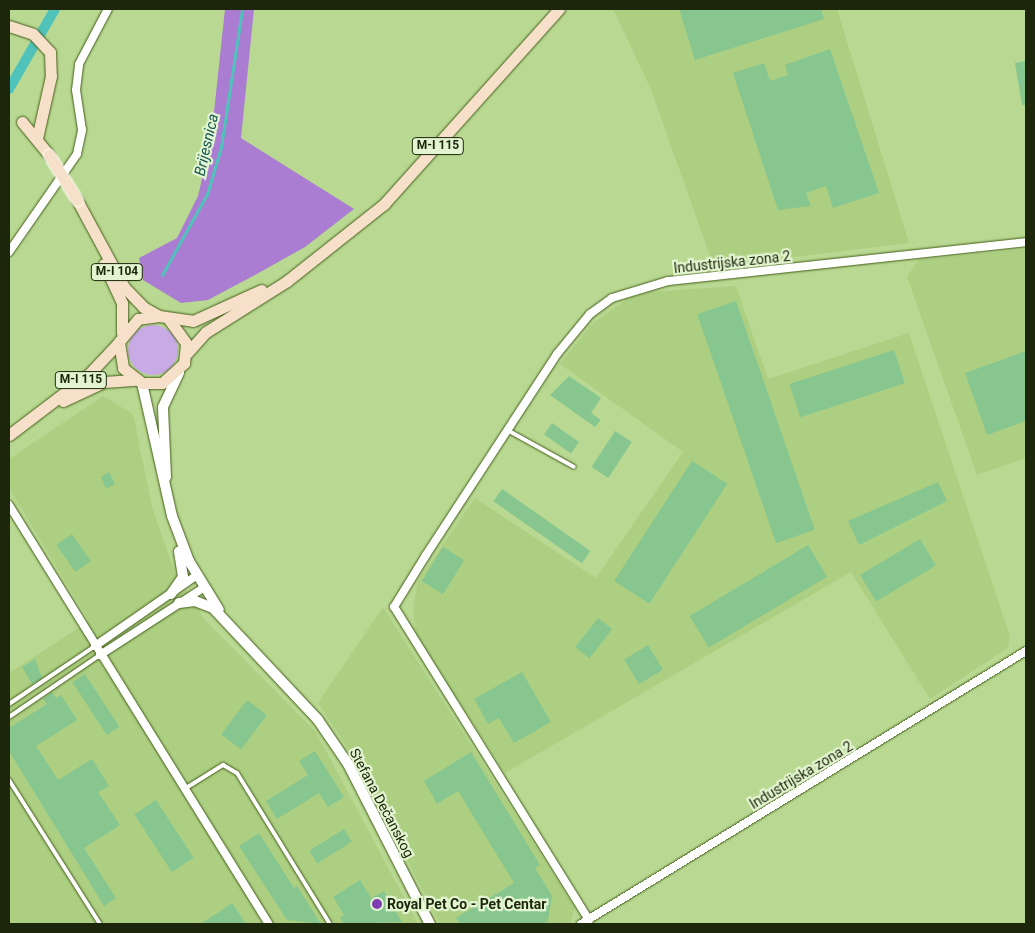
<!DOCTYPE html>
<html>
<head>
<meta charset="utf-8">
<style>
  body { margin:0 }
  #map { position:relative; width:1035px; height:933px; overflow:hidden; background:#b9d992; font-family:Roboto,sans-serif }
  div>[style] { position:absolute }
  .built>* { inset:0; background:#adcf82 }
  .green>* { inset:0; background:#c8aae4 }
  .round { border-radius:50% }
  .forest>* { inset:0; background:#aa7dd2 }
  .stream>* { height:3px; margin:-1.5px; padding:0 1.5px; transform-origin:1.5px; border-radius:1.5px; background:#4fc3ba }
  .canal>* { height:10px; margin:-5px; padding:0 5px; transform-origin:5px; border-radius:5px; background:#4fc3ba }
  .building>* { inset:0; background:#88c690; transform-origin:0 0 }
  .roads { filter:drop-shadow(0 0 1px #445e19) drop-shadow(0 0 1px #445e19) }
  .lane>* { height:4px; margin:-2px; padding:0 2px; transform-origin:2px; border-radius:2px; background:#fff }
  .street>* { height:8px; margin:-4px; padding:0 4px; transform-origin:4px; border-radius:4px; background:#fff }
  .secondary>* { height:10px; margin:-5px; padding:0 5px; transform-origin:5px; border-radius:5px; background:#fff }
  .primary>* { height:11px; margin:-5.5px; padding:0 5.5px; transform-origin:5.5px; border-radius:5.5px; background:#f7e0c9 }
  .bridges { filter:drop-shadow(0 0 1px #fff) drop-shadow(0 0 1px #fff) }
  .primary-bridge>* { height:11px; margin:-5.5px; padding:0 5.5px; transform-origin:5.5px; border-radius:5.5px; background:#f7e0c9 }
  .dots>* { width:14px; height:14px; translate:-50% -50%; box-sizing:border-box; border:2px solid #e3f4d0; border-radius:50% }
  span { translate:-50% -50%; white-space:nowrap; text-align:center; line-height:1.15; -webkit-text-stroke:4.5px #e3f4d0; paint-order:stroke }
  .shield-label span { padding:1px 4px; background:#e3f4d0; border:1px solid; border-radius:4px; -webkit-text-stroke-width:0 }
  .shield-label { font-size:12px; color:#1b260a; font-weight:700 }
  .street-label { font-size:14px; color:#1b260a }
  .poi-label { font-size:14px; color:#1b260a; font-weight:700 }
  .left { translate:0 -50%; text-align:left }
  .water-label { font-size:15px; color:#185954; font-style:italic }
  .frame { position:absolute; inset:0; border:10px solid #1b260a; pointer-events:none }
</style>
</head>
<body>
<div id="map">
  <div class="built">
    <i style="clip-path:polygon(613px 9px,837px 9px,909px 243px,714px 267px,650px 87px)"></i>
    <i style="clip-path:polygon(1026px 249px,1026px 458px,977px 475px,907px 277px,918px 260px)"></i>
    <i style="clip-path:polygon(736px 286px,768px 379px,909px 333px,1010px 636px,1008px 648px,930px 699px,851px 572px,505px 773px,416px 635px,413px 608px,418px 581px,475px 498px,596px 578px,683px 452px,560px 364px,592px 324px,627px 299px,648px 292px)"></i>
    <i style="clip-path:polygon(103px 396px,133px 414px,152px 507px,175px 573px,205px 620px,316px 732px,418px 924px,9px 924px,9px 673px,89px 621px,9px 488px,9px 459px)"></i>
    <i style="clip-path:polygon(383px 607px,575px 908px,570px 924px,440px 924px,358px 764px,318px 703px)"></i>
  </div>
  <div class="green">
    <i class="round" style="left:128px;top:325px;width:50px;height:50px"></i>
  </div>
  <div class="forest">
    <i style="clip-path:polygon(225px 9px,254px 9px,241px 138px,354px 209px,305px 247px,255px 275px,208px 300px,181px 303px,143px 280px,139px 258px,177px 238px,198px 196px,211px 140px)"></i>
  </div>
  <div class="stream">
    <i style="left:162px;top:275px;width:93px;rotate:-60.9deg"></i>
    <i style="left:207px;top:194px;width:49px;rotate:-73.4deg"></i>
    <i style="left:221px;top:147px;width:140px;rotate:-81.3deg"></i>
  </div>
  <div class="canal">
    <i style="left:9px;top:89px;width:92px;rotate:-60.1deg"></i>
  </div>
  <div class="building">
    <i style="clip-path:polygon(679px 9px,821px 9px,824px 19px,695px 60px)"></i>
    <i style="clip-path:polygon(830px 49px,879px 193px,833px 208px,826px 186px,806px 193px,811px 206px,778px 210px,733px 73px,764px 63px,770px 81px,788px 75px,785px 65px)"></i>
    <i style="clip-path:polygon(1026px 61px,1026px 105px,1022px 105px,1015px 63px)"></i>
    <i style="left:736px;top:301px;width:242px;height:41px;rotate:71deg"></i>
    <i style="left:894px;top:350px;width:35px;height:110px;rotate:72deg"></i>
    <i style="clip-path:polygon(1026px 351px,1026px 421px,987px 435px,965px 373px)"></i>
    <i style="clip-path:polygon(569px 376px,601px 398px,591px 413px,601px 420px,595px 427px,550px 395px)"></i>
    <i style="left:552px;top:423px;width:33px;height:14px;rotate:35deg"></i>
    <i style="left:615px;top:431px;width:20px;height:43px;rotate:33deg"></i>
    <i style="left:692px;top:461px;width:42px;height:143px;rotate:33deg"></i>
    <i style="clip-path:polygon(109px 472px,115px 484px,106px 489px,101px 477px)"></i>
    <i style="clip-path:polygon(938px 482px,947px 501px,859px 545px,848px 521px)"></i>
    <i style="left:502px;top:489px;width:108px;height:15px;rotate:35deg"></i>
    <i style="left:72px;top:534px;width:33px;height:19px;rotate:55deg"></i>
    <i style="left:920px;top:539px;width:31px;height:70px;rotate:59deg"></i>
    <i style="left:808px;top:545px;width:37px;height:138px;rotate:59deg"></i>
    <i style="left:443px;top:547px;width:25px;height:40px;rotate:32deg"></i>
    <i style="left:598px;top:618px;width:18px;height:37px;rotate:38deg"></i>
    <i style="left:648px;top:645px;width:29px;height:28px;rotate:59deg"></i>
    <i style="clip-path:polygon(35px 659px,42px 678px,32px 684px,22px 667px)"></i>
    <i style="clip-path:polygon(522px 672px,551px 722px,514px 743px,499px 718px,488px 724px,474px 699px)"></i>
    <i style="left:85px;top:674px;width:63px;height:15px;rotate:57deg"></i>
    <i style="clip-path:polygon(52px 692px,56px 698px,61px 695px,77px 720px,36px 746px,58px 780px,92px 759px,109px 786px,98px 792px,120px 825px,84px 848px,116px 898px,104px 906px,9px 751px,9px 728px,47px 704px,43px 699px)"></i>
    <i style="left:247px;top:700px;width:25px;height:43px;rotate:37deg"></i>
    <i style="clip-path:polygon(315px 751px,344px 797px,328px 807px,319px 793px,277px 819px,266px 801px,308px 775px,299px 761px)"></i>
    <i style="clip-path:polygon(471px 752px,540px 865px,535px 868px,552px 896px,548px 921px,542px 924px,460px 924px,456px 918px,514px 883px,458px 791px,437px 804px,424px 781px)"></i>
    <i style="left:156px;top:800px;width:69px;height:26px;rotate:57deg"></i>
    <i style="left:344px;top:829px;width:15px;height:41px;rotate:58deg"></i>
    <i style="clip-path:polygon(259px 833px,294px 888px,297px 886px,321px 924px,287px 920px,239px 846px)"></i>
    <i style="clip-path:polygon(360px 880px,371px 898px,384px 891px,402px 922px,344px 924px,340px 918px,344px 915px,333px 897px)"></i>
    <i style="clip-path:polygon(232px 903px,246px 924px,200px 924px,219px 912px)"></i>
  </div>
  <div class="roads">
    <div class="lane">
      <i style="left:509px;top:431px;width:74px;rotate:29deg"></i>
      <i style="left:9px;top:704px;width:104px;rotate:-34deg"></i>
      <i style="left:9px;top:717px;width:110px;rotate:-34.3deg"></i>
      <i style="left:9px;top:780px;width:170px;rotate:57.7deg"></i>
      <i style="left:186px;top:788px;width:44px;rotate:-31.9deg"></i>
      <i style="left:223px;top:765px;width:16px;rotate:30deg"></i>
      <i style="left:237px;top:773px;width:177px;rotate:58.4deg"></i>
    </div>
    <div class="street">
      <i style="left:9px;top:252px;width:119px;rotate:-55.2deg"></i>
      <i style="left:77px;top:154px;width:25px;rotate:-78deg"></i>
      <i style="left:82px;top:130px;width:40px;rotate:-98.5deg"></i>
      <i style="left:76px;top:90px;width:26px;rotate:-83deg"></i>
      <i style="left:79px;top:64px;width:62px;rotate:-62.2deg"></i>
      <i style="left:9px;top:505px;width:493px;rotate:58.2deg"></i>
      <i style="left:95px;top:646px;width:124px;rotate:-34.8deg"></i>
      <i style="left:100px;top:655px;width:123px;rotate:-33deg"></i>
      <i style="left:589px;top:920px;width:369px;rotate:-121.9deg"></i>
      <i style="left:394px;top:607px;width:61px;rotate:-58.4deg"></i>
      <i style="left:426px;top:555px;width:240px;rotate:-56.9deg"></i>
      <i style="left:557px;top:354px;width:52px;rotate:-50.5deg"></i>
      <i style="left:590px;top:314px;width:27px;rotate:-36deg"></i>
      <i style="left:612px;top:298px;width:59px;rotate:-16.9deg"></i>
      <i style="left:668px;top:281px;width:360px;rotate:-6.2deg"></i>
      <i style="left:581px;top:924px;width:522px;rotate:-31.53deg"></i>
    </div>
    <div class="secondary">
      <i style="left:142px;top:383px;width:136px;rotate:77.3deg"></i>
      <i style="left:172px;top:516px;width:48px;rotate:69.3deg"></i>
      <i style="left:189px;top:561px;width:57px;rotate:58.5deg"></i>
      <i style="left:166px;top:477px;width:70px;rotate:-92.5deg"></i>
      <i style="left:163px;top:407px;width:38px;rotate:-65deg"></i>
      <i style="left:171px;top:594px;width:21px;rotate:-55deg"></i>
      <i style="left:183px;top:577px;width:26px;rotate:-99deg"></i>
      <i style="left:179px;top:603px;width:16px;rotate:-7deg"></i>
      <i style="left:195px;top:601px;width:19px;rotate:21deg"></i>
      <i style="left:213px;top:608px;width:154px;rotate:46.8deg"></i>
      <i style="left:318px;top:720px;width:53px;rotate:55.7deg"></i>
      <i style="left:348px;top:764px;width:180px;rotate:62.9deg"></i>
    </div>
    <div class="primary">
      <i style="left:9px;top:26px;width:25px;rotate:18deg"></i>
      <i style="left:33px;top:34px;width:25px;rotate:47deg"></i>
      <i style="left:50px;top:52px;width:24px;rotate:88deg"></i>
      <i style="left:51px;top:76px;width:64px;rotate:102.7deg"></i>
      <i style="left:22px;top:122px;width:43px;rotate:50.7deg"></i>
      <i style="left:77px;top:200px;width:99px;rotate:61.6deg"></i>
      <i style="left:124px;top:287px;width:28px;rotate:46deg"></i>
      <i style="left:143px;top:307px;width:18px;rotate:29deg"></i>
      <i style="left:159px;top:316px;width:34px;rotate:8deg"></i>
      <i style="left:193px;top:321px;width:75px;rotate:-24.5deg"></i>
      <i style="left:104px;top:264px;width:43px;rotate:65.2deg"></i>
      <i style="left:122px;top:303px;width:30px;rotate:90deg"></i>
      <i style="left:159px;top:316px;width:21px;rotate:172deg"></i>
      <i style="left:138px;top:319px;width:30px;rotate:130deg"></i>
      <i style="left:119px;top:342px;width:26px;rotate:81deg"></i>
      <i style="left:123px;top:368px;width:24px;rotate:38deg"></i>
      <i style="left:142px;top:383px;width:20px"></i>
      <i style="left:162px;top:383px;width:30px;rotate:-42deg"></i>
      <i style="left:184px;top:363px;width:20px;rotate:-84deg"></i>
      <i style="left:186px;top:343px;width:29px;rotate:-126deg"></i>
      <i style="left:187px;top:353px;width:28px;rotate:-48deg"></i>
      <i style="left:206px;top:332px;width:96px;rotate:-32.2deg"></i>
      <i style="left:287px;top:281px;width:124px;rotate:-38.4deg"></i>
      <i style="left:384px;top:204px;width:262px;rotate:-48.1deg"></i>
      <i style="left:63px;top:401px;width:45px;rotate:-24.9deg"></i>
      <i style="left:104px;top:382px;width:32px;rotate:-4deg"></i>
      <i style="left:9px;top:435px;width:101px;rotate:-37.3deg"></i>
      <i style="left:89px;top:374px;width:44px;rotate:-46.8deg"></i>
    </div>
  </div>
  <div class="bridges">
    <div class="primary-bridge">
      <i style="left:49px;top:155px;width:53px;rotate:58.1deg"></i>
    </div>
  </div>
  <div class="dots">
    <i style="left:377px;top:904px;background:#803db1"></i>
  </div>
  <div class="shield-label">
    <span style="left:438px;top:146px">M-I 115</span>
    <span style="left:117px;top:272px">M-I 104</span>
    <span style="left:81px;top:380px">M-I 115</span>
  </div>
  <div class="street-label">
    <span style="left:732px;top:262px;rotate:-6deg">Industrijska zona 2</span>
    <span style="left:801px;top:775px;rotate:-31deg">Industrijska zona 2</span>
    <span style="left:382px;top:803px;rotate:62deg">Stefana Dečanskog</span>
  </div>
  <div class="poi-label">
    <span class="left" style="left:387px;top:904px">Royal Pet Co - Pet Centar</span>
  </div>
  <div class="water-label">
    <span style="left:207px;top:145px;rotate:-77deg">Brijesnica</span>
  </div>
  <div class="frame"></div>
</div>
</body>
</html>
